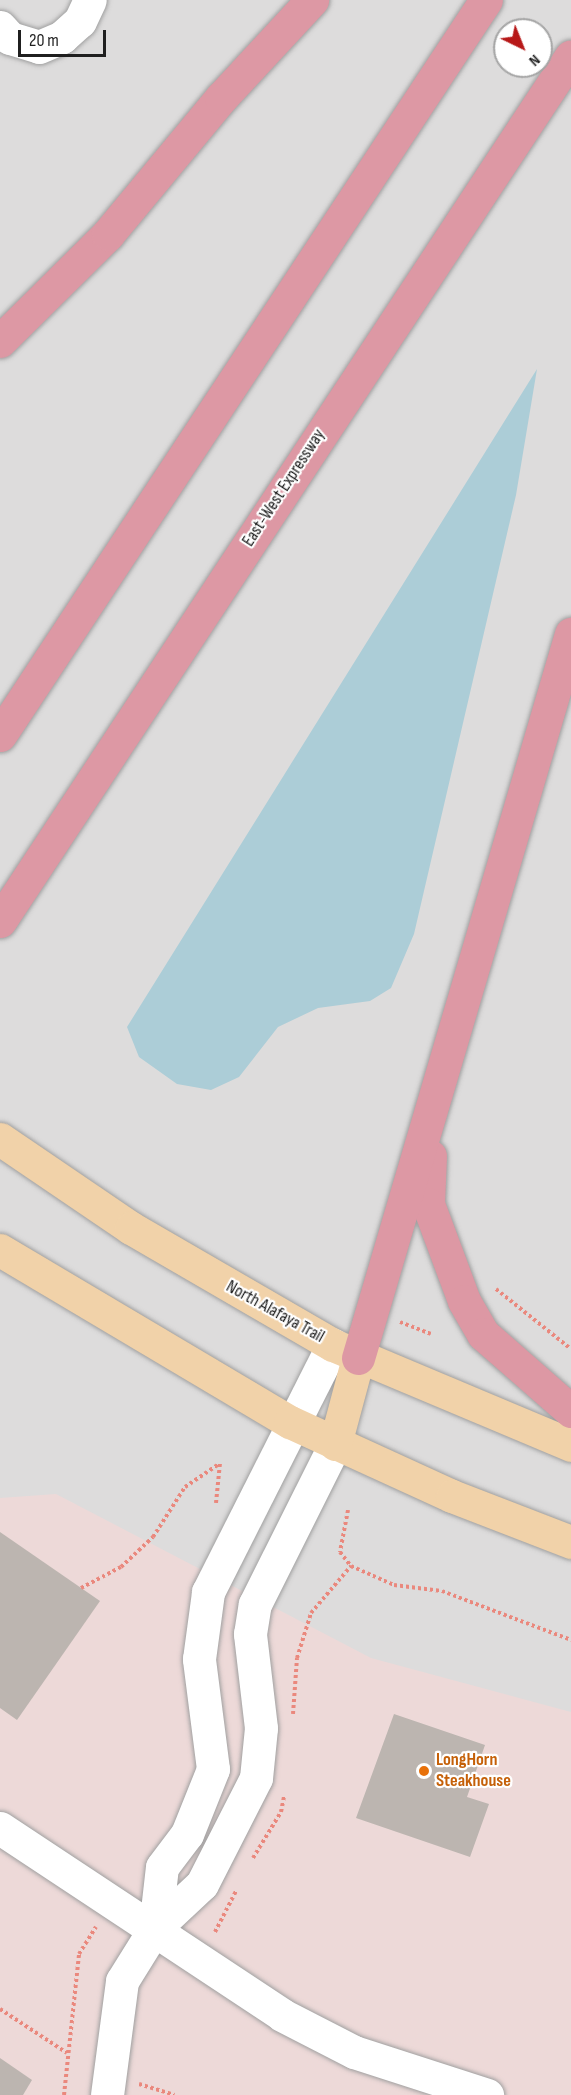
<!DOCTYPE html>
<html>
<head>
<meta charset="utf-8">
<style>
  body { margin:0 }
  #map { position:relative; width:571px; height:2095px; overflow:hidden; background:#efece7; font-family:"Sofia Sans Condensed",sans-serif }
  div>[style] { position:absolute }
  .residential>* { inset:0; background:#dddcdc }
  .commercial>* { inset:0; background:#edd9d8 }
  .water>* { inset:0; background:#accdd7 }
  .building>* { inset:0; background:#bcb5b0 }
  .path>* { height:4px; margin-top:-2px; transform-origin:0; background:repeating-linear-gradient(90deg,#ea887d 0 3px,transparent 0 6px) }
  .roads { filter:drop-shadow(0 0 2px #a0a0a0) drop-shadow(0 0 2px #a0a0a0) }
  .minor>* { height:33px; margin:-16.5px; padding:0 16.5px; transform-origin:16.5px; border-radius:16.5px; background:#fff }
  .major>* { height:33px; margin:-16.5px; padding:0 16.5px; transform-origin:16.5px; border-radius:16.5px; background:#f1d2a9 }
  .highway>* { height:33px; margin:-16.5px; padding:0 16.5px; transform-origin:16.5px; border-radius:16.5px; background:#dd98a4 }
  .dots>* { width:16px; height:16px; translate:-50% -50%; box-sizing:border-box; border:3px solid #fff; border-radius:50% }
  span { translate:-50% -50%; white-space:nowrap; text-align:center; line-height:1.15; -webkit-text-stroke:4.5px #fff; paint-order:stroke }
  .street-label { font-size:18px; color:#1f1f1f }
  .food-label { font-size:18px; color:#c56008; font-weight:700 }
  .left { translate:0 -50%; text-align:left }
  .north { position:absolute; left:493px; top:18px; width:60px; height:60px; box-sizing:border-box; background:#fff; border:2px solid #a5a5a5; border-radius:50%; rotate:137deg; font-size:16px; font-weight:700; line-height:24px; text-align:center; color:#1f1f1f }
  .north::after { content:''; display:block; margin:auto; width:21px; height:27px; background:#b71818; clip-path:polygon(50% 0,100% 100%,50% 72%,0 100%) }
  .scale { position:absolute; left:18px; top:30px; width:88px; height:27px; box-sizing:border-box; border:3px solid #1f1f1f; border-top:0; padding-left:8px; font-size:18px; line-height:21px; white-space:nowrap; color:#1f1f1f; -webkit-text-stroke:4px #fff; paint-order:stroke }
</style>
</head>
<body>
<div id="map">
  <div class="residential">
    <i style="clip-path:polygon(evenodd,0 0,571px 0,571px 2095px,0 2095px,0 0,505px 30px,541px 30px,541px 66px,505px 66px,505px 30px)"></i>
  </div>
  <div class="commercial">
    <i style="clip-path:polygon(56px 1494px,371px 1658px,571px 1712px,571px 2095px,0 2095px,0 1498px)"></i>
  </div>
  <div class="water">
    <i style="clip-path:polygon(537px 369px,516px 495px,414px 934px,391px 988px,370px 1001px,318px 1008px,278px 1027px,239px 1077px,211px 1090px,177px 1084px,139px 1057px,127px 1027px)"></i>
  </div>
  <div class="building">
    <i style="clip-path:polygon(0 1532px,100px 1601px,17px 1720px,0 1708px)"></i>
    <i style="clip-path:polygon(394px 1714px,485px 1745px,467px 1797px,489px 1804px,470px 1857px,356px 1818px)"></i>
    <i style="clip-path:polygon(0 2058px,32px 2080px,23px 2095px,0 2095px)"></i>
  </div>
  <div class="path">
    <i style="left:496px;top:1289px;width:96px;rotate:38.7deg"></i>
    <i style="left:400px;top:1322px;width:33px;rotate:21deg"></i>
    <i style="left:216px;top:1503px;width:40px;rotate:-84.3deg"></i>
    <i style="left:348px;top:1510px;width:43px;rotate:100.8deg"></i>
    <i style="left:340px;top:1552px;width:18px;rotate:52deg"></i>
    <i style="left:351px;top:1566px;width:47px;rotate:23.8deg"></i>
    <i style="left:394px;top:1585px;width:48px;rotate:7.1deg"></i>
    <i style="left:442px;top:1591px;width:138px;rotate:20.8deg"></i>
    <i style="left:81px;top:1588px;width:45px;rotate:-27.7deg"></i>
    <i style="left:121px;top:1567px;width:44px;rotate:-43.2deg"></i>
    <i style="left:153px;top:1537px;width:59px;rotate:-57.4deg"></i>
    <i style="left:185px;top:1487px;width:41px;rotate:-34.1deg"></i>
    <i style="left:293px;top:1714px;width:56px;rotate:-85.9deg"></i>
    <i style="left:297px;top:1658px;width:47px;rotate:-72.7deg"></i>
    <i style="left:311px;top:1613px;width:62px;rotate:-49.6deg"></i>
    <i style="left:253px;top:1858px;width:54px;rotate:-58.7deg"></i>
    <i style="left:281px;top:1812px;width:16px;rotate:-79deg"></i>
    <i style="left:215px;top:1932px;width:46px;rotate:-62.9deg"></i>
    <i style="left:0;top:2009px;width:80px;rotate:33.3deg"></i>
    <i style="left:139px;top:2084px;width:37px;rotate:17deg"></i>
    <i style="left:64px;top:2095px;width:142px;rotate:-83.9deg"></i>
    <i style="left:79px;top:1954px;width:32px;rotate:-58deg"></i>
  </div>
  <div class="roads">
    <div class="minor">
      <i style="left:0;top:27px;width:15px;rotate:48deg"></i>
      <i style="left:10px;top:38px;width:30px;rotate:17deg"></i>
      <i style="left:39px;top:47px;width:25px;rotate:-23deg"></i>
      <i style="left:62px;top:37px;width:24px;rotate:-42deg"></i>
      <i style="left:80px;top:21px;width:23px;rotate:-65deg"></i>
      <i style="left:0;top:1828px;width:338px;rotate:33.5deg"></i>
      <i style="left:282px;top:2015px;width:81px;rotate:27.2deg"></i>
      <i style="left:354px;top:2052px;width:140px;rotate:17.9deg"></i>
      <i style="left:155px;top:1928px;width:61px;rotate:-83.5deg"></i>
      <i style="left:162px;top:1867px;width:41px;rotate:-52.9deg"></i>
      <i style="left:187px;top:1834px;width:70px;rotate:-68.2deg"></i>
      <i style="left:213px;top:1769px;width:111px;rotate:-97.3deg"></i>
      <i style="left:199px;top:1659px;width:68px;rotate:-82.3deg"></i>
      <i style="left:208px;top:1592px;width:277px;rotate:-63.2deg"></i>
      <i style="left:107px;top:2095px;width:115px;rotate:-82.5deg"></i>
      <i style="left:122px;top:1981px;width:62px;rotate:-58.1deg"></i>
      <i style="left:155px;top:1928px;width:64px;rotate:-43.1deg"></i>
      <i style="left:202px;top:1884px;width:119px;rotate:-63deg"></i>
      <i style="left:256px;top:1778px;width:50px;rotate:-84.3deg"></i>
      <i style="left:261px;top:1728px;width:95px;rotate:-96.7deg"></i>
      <i style="left:250px;top:1634px;width:30px;rotate:-81deg"></i>
      <i style="left:255px;top:1604px;width:179px;rotate:-63.4deg"></i>
    </div>
    <div class="major">
      <i style="left:0;top:1139px;width:158px;rotate:34.2deg"></i>
      <i style="left:131px;top:1228px;width:233px;rotate:30.1deg"></i>
      <i style="left:333px;top:1345px;width:258px;rotate:22.8deg"></i>
      <i style="left:0;top:1250px;width:337px;rotate:30.7deg"></i>
      <i style="left:290px;top:1422px;width:178px;rotate:24.6deg"></i>
      <i style="left:452px;top:1496px;width:128px;rotate:21.1deg"></i>
      <i style="left:335px;top:1444px;width:89px;rotate:-75deg"></i>
    </div>
    <div class="highway">
      <i style="left:0;top:341px;width:152px;rotate:-44.7deg"></i>
      <i style="left:108px;top:234px;width:177px;rotate:-50.3deg"></i>
      <i style="left:221px;top:98px;width:134px;rotate:-47.1deg"></i>
      <i style="left:0;top:735px;width:881px;rotate:-56.53deg"></i>
      <i style="left:0;top:921px;width:1036px;rotate:-56.57deg"></i>
      <i style="left:430px;top:1156px;width:48px;rotate:92.4deg"></i>
      <i style="left:428px;top:1204px;width:103px;rotate:69.6deg"></i>
      <i style="left:464px;top:1301px;width:38px;rotate:60deg"></i>
      <i style="left:483px;top:1334px;width:117px;rotate:41.2deg"></i>
      <i style="left:358px;top:1358px;width:755px;rotate:-73.61deg"></i>
    </div>
  </div>
  <div class="dots">
    <i style="left:424px;top:1771px;background:#e8710a"></i>
  </div>
  <div class="street-label">
    <span style="left:284px;top:488px;rotate:-57deg">East-West Expressway</span>
    <span style="left:275px;top:1312px;rotate:29deg">North Alafaya Trail</span>
  </div>
  <div class="food-label">
    <span class="left" style="left:436px;top:1771px">LongHorn<br>Steakhouse</span>
  </div>
  <div class="north">N</div>
  <div class="scale">20 m</div>
</div>
</body>
</html>
